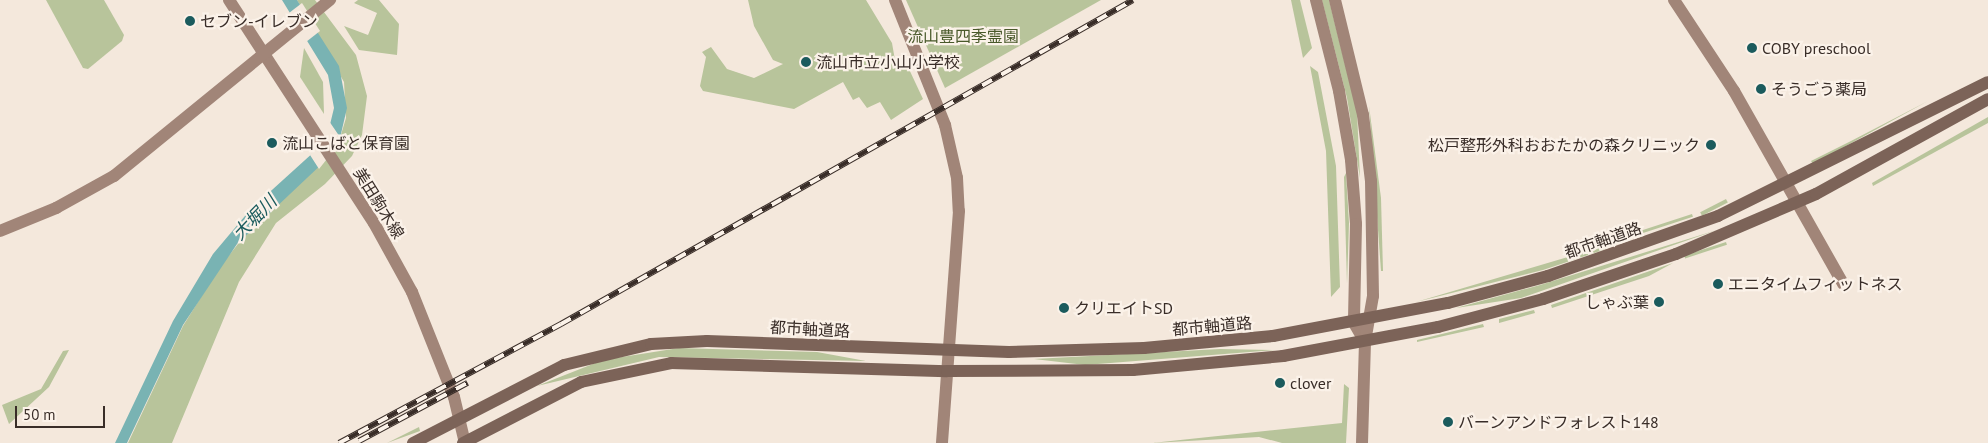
<!DOCTYPE html>
<html>
<head>
<meta charset="utf-8">
<style>
  body { margin:0 }
  #map { position:relative; width:1988px; height:443px; overflow:hidden; background:#f4e8dc; font-family:"PT Sans","Noto Sans JP",sans-serif }
  div>[style] { position:absolute }
  .green>* { inset:0; background:#b8c49b; transform-origin:0 0 }
  .water>* { inset:0; background:#79b3b3 }
  .pier>* { inset:0; background:#f4e8dc }
  .secondary>* { height:12px; margin:-6px; padding:0 6px; transform-origin:6px; border-radius:6px; background:#a18578 }
  .primary>* { height:12px; margin:-6px; padding:0 6px; transform-origin:6px; border-radius:6px; background:#7c6358 }
  .rail>* { height:5.5px; margin-top:-2.75px; transform-origin:0; background:repeating-linear-gradient(90deg,#fbf2e9 0 11px,#392d28 0 22px); box-sizing:border-box; border-block:1px solid #392d28 }
  .dots>* { width:14px; height:14px; translate:-50% -50%; box-sizing:border-box; border:2px solid #fbf2e9; border-radius:50% }
  span { translate:-50% -50%; white-space:nowrap; text-align:center; line-height:1.15; -webkit-text-stroke:4.5px #fbf2e9; paint-order:stroke }
  .poi-label { font-size:16px; color:#392d28 }
  .left { translate:0 -50%; text-align:left }
  .right { translate:-100% -50%; text-align:right }
  .park-label { font-size:16px; color:#49592a }
  .street-label { font-size:16px; color:#392d28 }
  .water-label { font-size:18px; color:#1b5b5d; font-style:italic }
  .scale { position:absolute; left:15px; top:406px; width:90px; height:22px; box-sizing:border-box; border:2px solid #392d28; border-top:0; padding-left:6px; font-size:15px; line-height:18px; white-space:nowrap; color:#392d28; -webkit-text-stroke:4px #fbf2e9; paint-order:stroke }
</style>
</head>
<body>
<div id="map">
  <div class="green">
    <i style="clip-path:polygon(46px 0,104px 0,124px 35px,122px 41px,88px 69px,83px 68px)"></i>
    <i style="clip-path:polygon(297px 0,315px 0,356px 55px,367px 96px,362px 135px,352px 156px,325px 184px,276px 223px,239px 282px,172px 443px,128px 443px,183px 326px,219px 268px,253px 225px,331px 153px,340px 138px,346px 118px,344px 82px)"></i>
    <i style="clip-path:polygon(358px 0,379px 0,399px 24px,397px 55px,359px 50px,344px 26px,368px 35px,377px 13px,354px 3px)"></i>
    <i style="clip-path:polygon(748px 0,866px 0,892px 43px,896px 66px,908px 67px,923px 99px,891px 120px,880px 102px,867px 108px,859px 97px,853px 100px,843px 82px,794px 109px,703px 91px,700px 86px,706px 57px,702px 52px,711px 47px,727px 69px,754px 78px,783px 64px,773px 60px,754px 26px)"></i>
    <i style="clip-path:polygon(906px 0,1101px 0,945px 88px)"></i>
    <i style="clip-path:polygon(1291px 0,1300px 0,1312px 48px,1303px 58px)"></i>
    <i style="clip-path:polygon(1322px 0,1329px 0,1357px 112px,1360px 178px,1347px 98px)"></i>
    <i style="clip-path:polygon(304px 48px,323px 82px,324px 114px,300px 77px)"></i>
    <i style="clip-path:polygon(1310px 66px,1318px 72px,1336px 166px,1340px 287px,1331px 297px,1326px 151px)"></i>
    <i style="clip-path:polygon(1928px 101px,1813px 164px,1811px 161px,1851px 141px)"></i>
    <i style="clip-path:polygon(1369px 106px,1381px 198px,1383px 271px,1381px 271px)"></i>
    <i style="clip-path:polygon(1988px 117px,1988px 123px,1873px 186px,1872px 183px)"></i>
    <i style="clip-path:polygon(1346px 173px,1349px 223px,1347px 284px,1344px 177px)"></i>
    <i style="left:1726px;top:199px;width:4px;height:29px;rotate:63deg"></i>
    <i style="left:1692px;top:214px;width:3px;height:79px;rotate:72deg"></i>
    <i style="clip-path:polygon(1717px 230px,1521px 298px,1456px 308px,1540px 285px)"></i>
    <i style="left:1726px;top:242px;width:3px;height:44px;rotate:72deg"></i>
    <i style="clip-path:polygon(1605px 246px,1606px 249px,1543px 270px,1416px 302px)"></i>
    <i style="clip-path:polygon(1673px 263px,1649px 276px,1552px 308px,1551px 305px)"></i>
    <i style="clip-path:polygon(1534px 310px,1535px 313px,1499px 323px,1499px 319px)"></i>
    <i style="clip-path:polygon(1483px 324px,1484px 327px,1417px 342px,1417px 340px)"></i>
    <i style="clip-path:polygon(679px 348px,817px 352px,866px 361px,659px 357px,537px 386px,603px 360px)"></i>
    <i style="clip-path:polygon(1220px 349px,1275px 350px,1085px 365px,1034px 359px)"></i>
    <i style="clip-path:polygon(69px 350px,49px 387px,9px 424px,2px 405px,41px 389px,63px 351px)"></i>
    <i style="clip-path:polygon(1344px 384px,1349px 388px,1346px 443px,1282px 443px,1259px 437px,1152px 443px,1342px 423px)"></i>
    <i style="clip-path:polygon(419px 427px,420px 431px,387px 443px)"></i>
  </div>
  <div class="water">
    <i style="clip-path:polygon(282px 0,297px 0,339px 66px,347px 108px,340px 138px,325px 161px,237px 244px,183px 325px,127px 443px,115px 443px,173px 321px,213px 254px,250px 210px,326px 141px,334px 108px,328px 75px)"></i>
  </div>
  <div class="pier">
    <i style="clip-path:polygon(302px 3px,320px 31px,306px 42px,289px 13px)"></i>
    <i style="clip-path:polygon(329px 121px,342px 140px,319px 169px,310px 155px,324px 140px)"></i>
  </div>
  <div class="secondary">
    <i style="left:229px;top:0;width:266px;rotate:57deg"></i>
    <i style="left:374px;top:223px;width:79px;rotate:61.2deg"></i>
    <i style="left:412px;top:292px;width:113px;rotate:68.2deg"></i>
    <i style="left:454px;top:397px;width:47px;rotate:76.6deg"></i>
    <i style="left:895px;top:0;width:135px;rotate:68.2deg"></i>
    <i style="left:945px;top:125px;width:54px;rotate:77.2deg"></i>
    <i style="left:957px;top:178px;width:33px;rotate:87deg"></i>
    <i style="left:959px;top:211px;width:233px;rotate:94.2deg"></i>
    <i style="left:1316px;top:0;width:94px;rotate:75.8deg"></i>
    <i style="left:1339px;top:91px;width:70px;rotate:80.1deg"></i>
    <i style="left:1351px;top:160px;width:64px;rotate:85.5deg"></i>
    <i style="left:1356px;top:224px;width:99px;rotate:91.2deg"></i>
    <i style="left:1354px;top:323px;width:22px;rotate:60deg"></i>
    <i style="left:1335px;top:0;width:118px;rotate:76.3deg"></i>
    <i style="left:1363px;top:115px;width:66px;rotate:83.1deg"></i>
    <i style="left:1371px;top:181px;width:115px;rotate:89deg"></i>
    <i style="left:1373px;top:296px;width:47px;rotate:99.9deg"></i>
    <i style="left:1365px;top:342px;width:101px;rotate:91.7deg"></i>
    <i style="left:1674px;top:0;width:109px;rotate:56.6deg"></i>
    <i style="left:1734px;top:91px;width:222px;rotate:60.5deg"></i>
    <i style="left:0;top:231px;width:61px;rotate:-22.3deg"></i>
    <i style="left:56px;top:208px;width:66px;rotate:-28.9deg"></i>
    <i style="left:114px;top:176px;width:279px;rotate:-39.2deg"></i>
  </div>
  <div class="primary">
    <i style="left:413px;top:443px;width:170px;rotate:-27.3deg"></i>
    <i style="left:564px;top:365px;width:89px;rotate:-13.6deg"></i>
    <i style="left:651px;top:344px;width:56px;rotate:-3.1deg"></i>
    <i style="left:707px;top:341px;width:302px;rotate:2.1deg"></i>
    <i style="left:1009px;top:352px;width:135px;rotate:-1.7deg"></i>
    <i style="left:1144px;top:348px;width:130px;rotate:-5.3deg"></i>
    <i style="left:1273px;top:336px;width:178px;rotate:-10.7deg"></i>
    <i style="left:1448px;top:303px;width:104px;rotate:-15.1deg"></i>
    <i style="left:1548px;top:276px;width:180px;rotate:-19.4deg"></i>
    <i style="left:1718px;top:216px;width:301px;rotate:-26.4deg"></i>
    <i style="left:463px;top:443px;width:133px;rotate:-27.3deg"></i>
    <i style="left:581px;top:382px;width:92px;rotate:-11.9deg"></i>
    <i style="left:671px;top:363px;width:276px;rotate:1.7deg"></i>
    <i style="left:947px;top:371px;width:186px;rotate:-0.3deg"></i>
    <i style="left:1133px;top:370px;width:151px;rotate:-5.3deg"></i>
    <i style="left:1283px;top:356px;width:158px;rotate:-10.6deg"></i>
    <i style="left:1438px;top:327px;width:109px;rotate:-14.9deg"></i>
    <i style="left:1543px;top:299px;width:140px;rotate:-18.7deg"></i>
    <i style="left:1676px;top:254px;width:152px;rotate:-23.2deg"></i>
    <i style="left:1816px;top:194px;width:196px;rotate:-28.9deg"></i>
  </div>
  <div class="rail">
    <i style="left:359px;top:441px;width:123px;rotate:-28.2deg"></i>
    <i style="left:339px;top:443px;width:252px;rotate:-28.2deg"></i>
    <i style="left:561px;top:324px;width:657px;rotate:-29.53deg"></i>
  </div>
  <div class="dots">
    <i style="left:190px;top:21px;background:#1b5b5d"></i>
    <i style="left:1752px;top:48px;background:#1b5b5d"></i>
    <i style="left:806px;top:62px;background:#1b5b5d"></i>
    <i style="left:1761px;top:89px;background:#1b5b5d"></i>
    <i style="left:272px;top:143px;background:#1b5b5d"></i>
    <i style="left:1711px;top:145px;background:#1b5b5d"></i>
    <i style="left:1718px;top:284px;background:#1b5b5d"></i>
    <i style="left:1659px;top:302px;background:#1b5b5d"></i>
    <i style="left:1064px;top:308px;background:#1b5b5d"></i>
    <i style="left:1280px;top:383px;background:#1b5b5d"></i>
    <i style="left:1448px;top:422px;background:#1b5b5d"></i>
  </div>
  <div class="poi-label">
    <span class="left" style="left:200px;top:21px">セブン-イレブン</span>
    <span class="left" style="left:1762px;top:48px">COBY preschool</span>
    <span class="left" style="left:816px;top:62px">流山市立小山小学校</span>
    <span class="left" style="left:1771px;top:89px">そうごう薬局</span>
    <span class="left" style="left:282px;top:143px">流山こばと保育園</span>
    <span class="right" style="left:1700px;top:145px">松戸整形外科おおたかの森クリニック</span>
    <span class="left" style="left:1728px;top:284px">エニタイムフィットネス</span>
    <span class="right" style="left:1649px;top:302px">しゃぶ葉</span>
    <span class="left" style="left:1074px;top:308px">クリエイトSD</span>
    <span class="left" style="left:1290px;top:383px">clover</span>
    <span class="left" style="left:1458px;top:422px">バーンアンドフォレスト148</span>
  </div>
  <div class="park-label">
    <span style="left:963px;top:36px">流山豊四季霊園</span>
  </div>
  <div class="street-label">
    <span style="left:379px;top:203px;rotate:58deg">美田駒木線</span>
    <span style="left:1603px;top:240px;rotate:-19deg">都市軸道路</span>
    <span style="left:1212px;top:326px;rotate:-5deg">都市軸道路</span>
    <span style="left:810px;top:329px;rotate:3deg">都市軸道路</span>
  </div>
  <div class="water-label">
    <span style="left:255px;top:218px;rotate:-46deg">大堀川</span>
  </div>
  <div class="scale">50 m</div>
</div>
</body>
</html>
